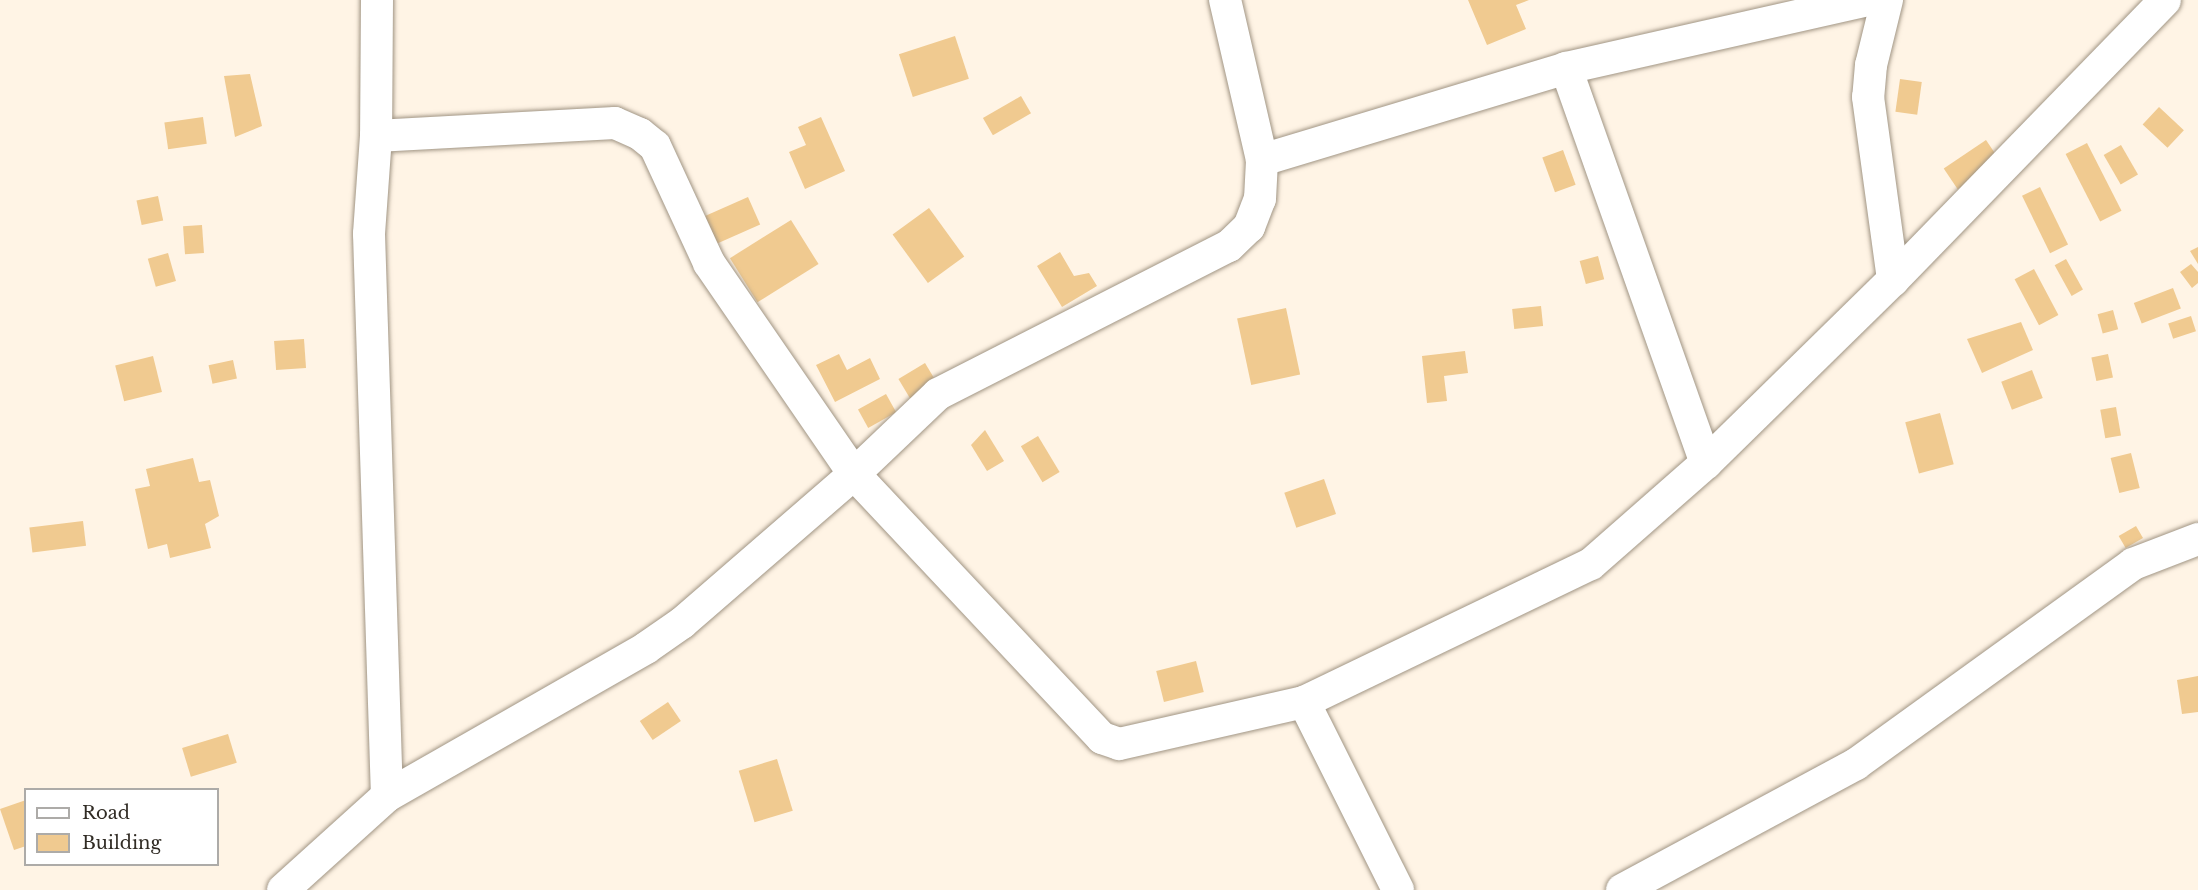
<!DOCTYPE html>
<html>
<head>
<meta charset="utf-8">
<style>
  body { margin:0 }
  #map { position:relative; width:2198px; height:890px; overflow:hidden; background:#fff4e5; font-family:"Libre Baskerville",serif }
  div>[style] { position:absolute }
  .building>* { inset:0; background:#f0ca90; transform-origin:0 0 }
  .roads { filter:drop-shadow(0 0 2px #a19584) drop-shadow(0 0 2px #a19584) }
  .street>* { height:32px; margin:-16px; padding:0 16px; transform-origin:16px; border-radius:16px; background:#fff }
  span { translate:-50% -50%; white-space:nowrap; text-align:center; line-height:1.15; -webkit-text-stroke:4.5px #fff; paint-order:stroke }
  .legend { position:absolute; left:24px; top:788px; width:195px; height:78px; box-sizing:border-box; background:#fff; border:2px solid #adaba8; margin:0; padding:8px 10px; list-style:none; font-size:18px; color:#312c25 }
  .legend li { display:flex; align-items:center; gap:12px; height:30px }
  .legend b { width:30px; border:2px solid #adaba8 }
</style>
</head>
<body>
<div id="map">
  <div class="building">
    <i style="clip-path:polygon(1468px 0,1529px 0,1516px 5px,1526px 29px,1487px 45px)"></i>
    <i style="left:955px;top:36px;width:45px;height:59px;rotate:72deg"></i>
    <i style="clip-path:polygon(250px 74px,262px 126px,235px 137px,224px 76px)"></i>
    <i style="left:1900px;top:79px;width:22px;height:33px;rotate:8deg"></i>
    <i style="left:1021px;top:96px;width:20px;height:44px;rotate:60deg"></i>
    <i style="left:2159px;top:107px;width:34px;height:24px;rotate:43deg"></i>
    <i style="left:203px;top:117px;width:27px;height:39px;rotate:82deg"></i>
    <i style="clip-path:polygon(821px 117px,845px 171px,805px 189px,789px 152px,806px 145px,798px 127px)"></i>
    <i style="left:1986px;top:140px;width:25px;height:51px;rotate:56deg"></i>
    <i style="left:2087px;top:143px;width:76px;height:24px;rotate:63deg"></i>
    <i style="left:2121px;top:145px;width:34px;height:20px;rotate:60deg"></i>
    <i style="left:1563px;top:150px;width:37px;height:22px;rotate:70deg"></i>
    <i style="left:2040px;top:187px;width:64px;height:20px;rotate:64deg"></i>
    <i style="left:158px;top:196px;width:25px;height:22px;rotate:78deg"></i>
    <i style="left:748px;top:197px;width:30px;height:47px;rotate:66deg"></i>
    <i style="left:929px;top:208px;width:60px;height:45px;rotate:54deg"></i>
    <i style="left:791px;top:220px;width:52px;height:72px;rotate:58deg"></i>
    <i style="left:202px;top:225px;width:28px;height:19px;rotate:86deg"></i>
    <i style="clip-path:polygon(2198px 247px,2198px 264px,2190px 251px)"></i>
    <i style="clip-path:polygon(1060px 252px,1074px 276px,1089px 273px,1097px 286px,1062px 307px,1037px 266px)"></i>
    <i style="left:168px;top:253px;width:29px;height:21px;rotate:74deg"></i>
    <i style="left:1598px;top:256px;width:24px;height:19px;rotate:75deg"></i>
    <i style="left:2066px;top:259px;width:35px;height:13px;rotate:61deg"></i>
    <i style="clip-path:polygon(2191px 264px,2198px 272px,2198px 283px,2192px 288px,2180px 272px)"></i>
    <i style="left:2034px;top:269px;width:52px;height:22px;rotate:62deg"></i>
    <i style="left:2173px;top:288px;width:22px;height:42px;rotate:69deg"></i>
    <i style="left:1541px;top:306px;width:20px;height:29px;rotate:84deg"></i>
    <i style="left:1286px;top:308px;width:68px;height:50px;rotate:78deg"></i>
    <i style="left:2113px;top:310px;width:20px;height:16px;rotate:75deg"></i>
    <i style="left:2191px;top:316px;width:16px;height:24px;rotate:72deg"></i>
    <i style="clip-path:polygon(2021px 322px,2033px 350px,1982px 373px,1967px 339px)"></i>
    <i style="left:304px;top:339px;width:29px;height:30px;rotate:86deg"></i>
    <i style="clip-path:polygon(1465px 351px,1468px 373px,1444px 376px,1447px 401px,1427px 403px,1422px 356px)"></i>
    <i style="clip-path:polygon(839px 354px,847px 370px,870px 358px,880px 379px,835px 402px,816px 365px)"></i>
    <i style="left:2108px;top:354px;width:24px;height:17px;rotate:78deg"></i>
    <i style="left:153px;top:356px;width:37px;height:39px;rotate:76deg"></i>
    <i style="left:233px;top:360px;width:19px;height:25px;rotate:78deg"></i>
    <i style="left:925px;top:363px;width:23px;height:31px;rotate:59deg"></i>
    <i style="left:2032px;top:370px;width:30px;height:33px;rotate:69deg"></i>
    <i style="left:886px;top:394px;width:21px;height:32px;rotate:61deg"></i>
    <i style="left:2116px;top:407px;width:29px;height:16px;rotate:80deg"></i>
    <i style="left:1940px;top:413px;width:53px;height:36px;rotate:75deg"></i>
    <i style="clip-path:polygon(985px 430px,1004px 461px,987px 471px,971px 445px)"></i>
    <i style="left:1038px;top:436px;width:42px;height:20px;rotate:59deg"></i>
    <i style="left:2131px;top:453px;width:36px;height:21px;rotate:76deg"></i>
    <i style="clip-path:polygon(193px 458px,199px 482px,210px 480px,219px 516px,205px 524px,211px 548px,170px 558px,167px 544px,148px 549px,135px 489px,150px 486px,146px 469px)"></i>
    <i style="left:1324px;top:479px;width:37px;height:42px;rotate:71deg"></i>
    <i style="left:83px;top:521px;width:25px;height:54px;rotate:83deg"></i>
    <i style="left:2136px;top:526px;width:14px;height:20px;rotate:60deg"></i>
    <i style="left:1196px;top:661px;width:32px;height:41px;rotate:76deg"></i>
    <i style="clip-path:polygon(2198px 676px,2198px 712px,2182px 714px,2177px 680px)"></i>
    <i style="left:668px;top:702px;width:23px;height:34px;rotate:56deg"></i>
    <i style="left:228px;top:734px;width:30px;height:48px;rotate:73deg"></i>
    <i style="left:777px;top:759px;width:54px;height:40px;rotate:73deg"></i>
    <i style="clip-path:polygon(26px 800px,26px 846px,14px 850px,0 809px)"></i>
  </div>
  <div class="roads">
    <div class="street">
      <i style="left:377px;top:0;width:136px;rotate:90.4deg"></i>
      <i style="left:376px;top:136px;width:98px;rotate:94.1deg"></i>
      <i style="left:369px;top:234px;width:562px;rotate:88.17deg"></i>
      <i style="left:1887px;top:0;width:67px;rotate:103.8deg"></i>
      <i style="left:1871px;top:65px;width:32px;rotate:95deg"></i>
      <i style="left:1868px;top:97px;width:185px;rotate:82.2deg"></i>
      <i style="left:1566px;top:68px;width:419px;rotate:70.5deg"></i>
      <i style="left:376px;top:136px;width:239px;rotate:-3.1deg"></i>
      <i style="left:615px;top:123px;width:27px;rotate:24deg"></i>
      <i style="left:640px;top:134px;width:19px;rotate:39deg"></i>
      <i style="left:655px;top:146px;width:129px;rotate:65.2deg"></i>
      <i style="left:709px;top:263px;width:256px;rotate:55.5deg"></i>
      <i style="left:854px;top:474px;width:362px;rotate:46.8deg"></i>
      <i style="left:1102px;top:738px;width:18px;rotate:19deg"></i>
      <i style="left:1119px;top:744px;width:190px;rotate:-12.8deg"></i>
      <i style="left:1304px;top:702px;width:318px;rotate:-25.7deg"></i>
      <i style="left:1591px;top:564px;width:153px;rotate:-41.3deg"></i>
      <i style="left:1706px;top:463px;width:262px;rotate:-44.4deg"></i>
      <i style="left:1893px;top:280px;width:390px;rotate:-45.8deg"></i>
      <i style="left:1262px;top:160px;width:318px;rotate:-16.8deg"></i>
      <i style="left:1566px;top:68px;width:309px;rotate:-12.7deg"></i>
      <i style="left:1304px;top:702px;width:210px;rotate:63.4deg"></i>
      <i style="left:283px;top:890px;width:140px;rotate:-42.1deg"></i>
      <i style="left:387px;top:796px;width:298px;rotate:-29.7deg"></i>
      <i style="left:646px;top:648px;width:44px;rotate:-34.8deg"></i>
      <i style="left:682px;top:623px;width:228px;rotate:-40.9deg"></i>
      <i style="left:854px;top:474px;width:116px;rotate:-43.6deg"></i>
      <i style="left:938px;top:394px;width:326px;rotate:-27deg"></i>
      <i style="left:1229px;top:246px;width:28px;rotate:-44deg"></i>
      <i style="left:1249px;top:227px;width:30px;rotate:-69deg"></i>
      <i style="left:1260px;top:199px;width:39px;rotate:-87deg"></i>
      <i style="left:1262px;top:160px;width:164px;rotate:-103deg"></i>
      <i style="left:1622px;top:890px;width:266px;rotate:-28.3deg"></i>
      <i style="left:1856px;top:764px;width:342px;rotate:-35.8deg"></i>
      <i style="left:2133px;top:564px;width:70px;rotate:-21deg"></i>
    </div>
  </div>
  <ul class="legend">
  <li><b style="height:8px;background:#fff"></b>Road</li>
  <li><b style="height:16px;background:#f0ca90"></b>Building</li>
  </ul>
</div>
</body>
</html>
